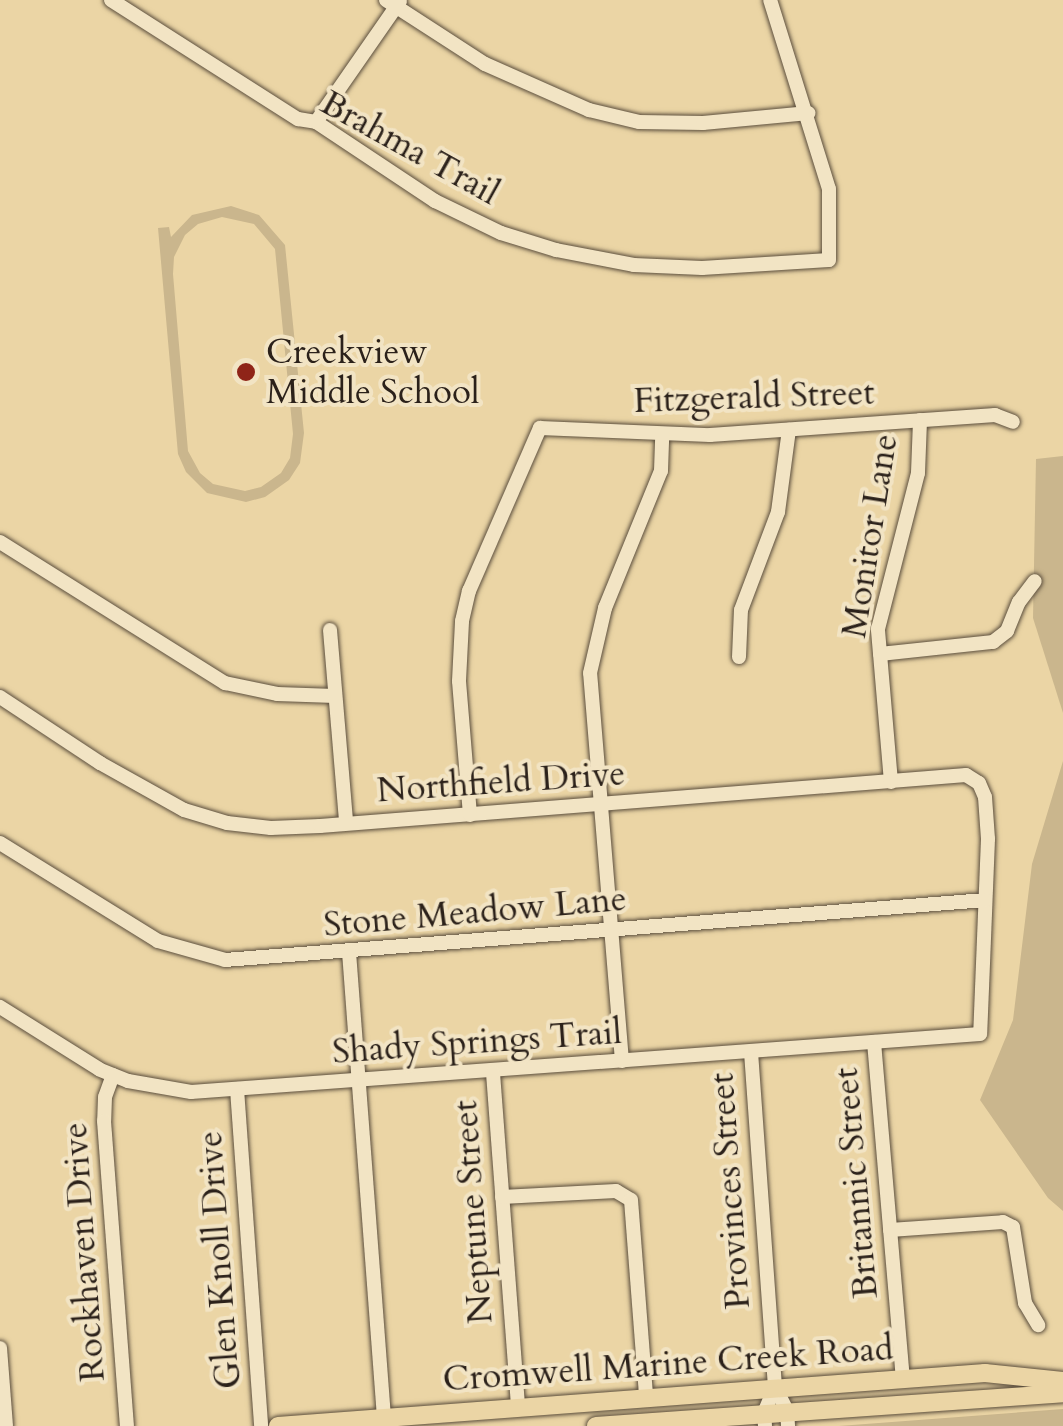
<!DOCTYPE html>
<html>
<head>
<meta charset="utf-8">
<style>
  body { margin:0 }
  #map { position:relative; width:1063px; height:1426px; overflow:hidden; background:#ebd5a5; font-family:Cardo,serif }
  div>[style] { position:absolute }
  .green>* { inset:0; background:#cab68d }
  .roads { filter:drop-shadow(0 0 2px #5b4e3d) drop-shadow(0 0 2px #5b4e3d) }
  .minor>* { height:14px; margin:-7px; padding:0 7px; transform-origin:7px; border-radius:7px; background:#f2e4c4 }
  .major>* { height:18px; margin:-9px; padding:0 9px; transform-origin:9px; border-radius:9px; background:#ebd5a5 }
  .dots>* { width:28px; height:28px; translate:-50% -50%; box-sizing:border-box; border:5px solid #f2e4c4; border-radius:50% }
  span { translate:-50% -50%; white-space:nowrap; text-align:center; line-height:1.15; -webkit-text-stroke:8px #f2e4c4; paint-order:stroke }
  .street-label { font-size:35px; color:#2b211a }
  .poi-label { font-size:35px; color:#2b211a }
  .left { translate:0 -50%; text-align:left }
</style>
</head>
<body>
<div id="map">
  <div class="green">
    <i style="clip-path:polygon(evenodd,231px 206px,259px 215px,285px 245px,304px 433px,300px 463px,289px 480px,265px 497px,246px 502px,207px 493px,186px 472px,178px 454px,158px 228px,169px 227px,171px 237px,192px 215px,231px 206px,222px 217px,254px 224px,275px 249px,293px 434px,290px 458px,281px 473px,261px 487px,245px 491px,213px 484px,200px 473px,188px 451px,173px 274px,174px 257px,185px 235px,198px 224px,222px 217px)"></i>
    <i style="clip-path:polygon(1063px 456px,1063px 713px,1033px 618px,1036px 459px)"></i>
    <i style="clip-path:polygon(1063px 761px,1063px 1211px,1048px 1198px,980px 1100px,1013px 1020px,1032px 864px)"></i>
    <i style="clip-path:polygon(1063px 1409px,1063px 1426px,839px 1426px)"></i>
  </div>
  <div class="roads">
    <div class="minor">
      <i style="left:111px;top:0;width:222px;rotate:32.5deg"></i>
      <i style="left:298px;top:119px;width:18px;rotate:9deg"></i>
      <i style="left:316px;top:122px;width:143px;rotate:33.6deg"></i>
      <i style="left:435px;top:201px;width:73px;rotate:25.9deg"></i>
      <i style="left:501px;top:233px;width:58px;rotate:17.2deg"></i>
      <i style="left:556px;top:250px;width:79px;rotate:10.9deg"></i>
      <i style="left:634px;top:265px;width:68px;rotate:2.5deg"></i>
      <i style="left:702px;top:268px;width:127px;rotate:-3.6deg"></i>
      <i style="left:829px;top:260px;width:71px;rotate:-90deg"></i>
      <i style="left:829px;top:189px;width:198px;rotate:-107.3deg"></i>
      <i style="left:386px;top:0;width:118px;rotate:32.9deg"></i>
      <i style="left:485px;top:64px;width:114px;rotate:23.9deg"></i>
      <i style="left:589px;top:110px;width:51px;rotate:13.5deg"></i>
      <i style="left:639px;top:122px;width:64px;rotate:0.9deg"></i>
      <i style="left:703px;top:123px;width:106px;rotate:-5.4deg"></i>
      <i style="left:316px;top:122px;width:147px;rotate:-55.2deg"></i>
      <i style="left:0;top:542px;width:266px;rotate:32.1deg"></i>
      <i style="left:225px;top:683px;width:53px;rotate:11.9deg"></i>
      <i style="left:277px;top:694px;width:58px;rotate:2deg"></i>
      <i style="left:330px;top:630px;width:193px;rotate:85.2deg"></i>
      <i style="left:880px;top:654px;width:114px;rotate:-6.1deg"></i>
      <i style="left:993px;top:642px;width:18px;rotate:-38deg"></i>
      <i style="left:1007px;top:631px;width:31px;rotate:-68deg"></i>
      <i style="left:1019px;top:602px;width:26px;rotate:-53deg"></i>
      <i style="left:739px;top:657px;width:47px;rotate:-87.6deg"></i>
      <i style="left:741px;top:610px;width:105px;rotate:-69.3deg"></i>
      <i style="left:778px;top:512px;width:83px;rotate:-82.4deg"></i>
      <i style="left:0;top:697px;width:120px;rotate:33.4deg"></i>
      <i style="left:100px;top:763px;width:96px;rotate:29.2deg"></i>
      <i style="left:184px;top:810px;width:45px;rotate:16.8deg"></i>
      <i style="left:227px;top:823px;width:44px;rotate:6.5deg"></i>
      <i style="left:271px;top:828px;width:49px;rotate:-2.3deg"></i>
      <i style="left:320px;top:826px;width:648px;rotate:-4.51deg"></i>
      <i style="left:966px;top:775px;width:15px;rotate:32deg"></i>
      <i style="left:979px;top:783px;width:15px;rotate:67deg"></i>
      <i style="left:985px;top:797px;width:42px;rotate:85.9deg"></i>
      <i style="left:988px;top:839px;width:195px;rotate:92.3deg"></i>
      <i style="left:980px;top:1034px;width:791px;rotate:175.8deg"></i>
      <i style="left:191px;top:1092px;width:64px;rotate:-170.1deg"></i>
      <i style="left:128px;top:1081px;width:31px;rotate:-158deg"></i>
      <i style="left:99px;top:1069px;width:117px;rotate:-147.9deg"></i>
      <i style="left:891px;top:782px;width:154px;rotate:-94.9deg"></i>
      <i style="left:878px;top:629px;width:161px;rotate:-75.6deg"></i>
      <i style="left:918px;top:473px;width:53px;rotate:-87.8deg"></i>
      <i style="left:470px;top:815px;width:134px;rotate:-94.7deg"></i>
      <i style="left:459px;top:681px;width:60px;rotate:-87.1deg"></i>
      <i style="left:462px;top:621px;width:31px;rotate:-77deg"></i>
      <i style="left:469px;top:591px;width:178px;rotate:-66.5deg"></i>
      <i style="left:540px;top:428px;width:170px;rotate:2.4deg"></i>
      <i style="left:710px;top:435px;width:286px;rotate:-4deg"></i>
      <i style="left:995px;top:415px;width:19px;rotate:21deg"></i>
      <i style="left:0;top:843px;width:186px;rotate:31.8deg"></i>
      <i style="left:158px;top:941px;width:70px;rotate:15.8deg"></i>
      <i style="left:225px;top:960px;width:762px;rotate:-4.51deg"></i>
      <i style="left:349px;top:952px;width:467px;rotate:85.7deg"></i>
      <i style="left:874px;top:1042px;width:338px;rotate:85.1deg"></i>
      <i style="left:751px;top:1052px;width:336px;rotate:85.9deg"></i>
      <i style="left:775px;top:1387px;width:27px;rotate:63deg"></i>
      <i style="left:787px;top:1411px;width:15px;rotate:86deg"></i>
      <i style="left:622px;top:1061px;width:389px;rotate:-94.7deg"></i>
      <i style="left:590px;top:673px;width:67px;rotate:-77deg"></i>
      <i style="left:605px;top:608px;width:148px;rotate:-67.8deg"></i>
      <i style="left:661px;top:471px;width:36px;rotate:-88deg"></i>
      <i style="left:493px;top:1073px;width:335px;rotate:85.7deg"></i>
      <i style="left:113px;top:1075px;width:23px;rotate:110deg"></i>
      <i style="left:105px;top:1097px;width:24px;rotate:92deg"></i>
      <i style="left:104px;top:1121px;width:306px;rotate:85.7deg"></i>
      <i style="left:237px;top:1089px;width:338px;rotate:85.9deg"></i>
      <i style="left:502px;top:1197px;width:114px;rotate:-3deg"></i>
      <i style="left:616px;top:1191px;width:17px;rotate:31deg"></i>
      <i style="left:631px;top:1200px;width:198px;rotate:85.6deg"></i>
      <i style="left:890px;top:1230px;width:113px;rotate:-4deg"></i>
      <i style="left:1003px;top:1222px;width:11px;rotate:27deg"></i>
      <i style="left:1013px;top:1227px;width:77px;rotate:81deg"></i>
      <i style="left:1025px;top:1303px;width:26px;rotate:59deg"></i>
      <i style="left:0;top:1348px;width:78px;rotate:85.6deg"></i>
      <i style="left:765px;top:1426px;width:13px;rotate:-94deg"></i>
      <i style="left:764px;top:1413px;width:28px;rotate:-67deg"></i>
    </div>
    <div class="major">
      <i style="left:278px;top:1426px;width:709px;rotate:-4.29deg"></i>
      <i style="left:985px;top:1373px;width:78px;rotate:5.9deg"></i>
      <i style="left:596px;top:1426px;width:468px;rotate:-4deg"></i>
    </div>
  </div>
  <div class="dots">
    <i style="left:246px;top:372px;background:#8f2418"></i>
  </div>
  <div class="street-label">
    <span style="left:410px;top:148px;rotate:29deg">Brahma Trail</span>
    <span style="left:754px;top:397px;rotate:-2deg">Fitzgerald Street</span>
    <span style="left:870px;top:536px;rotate:-81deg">Monitor Lane</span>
    <span style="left:501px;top:782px;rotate:-4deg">Northfield Drive</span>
    <span style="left:475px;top:912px;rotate:-5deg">Stone Meadow Lane</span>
    <span style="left:477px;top:1042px;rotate:-4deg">Shady Springs Trail</span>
    <span style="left:856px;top:1183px;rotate:-95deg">Britannic Street</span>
    <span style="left:730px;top:1191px;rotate:-94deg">Provinces Street</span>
    <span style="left:473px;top:1212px;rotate:-94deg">Neptune Street</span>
    <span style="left:84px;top:1252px;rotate:-94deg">Rockhaven Drive</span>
    <span style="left:219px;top:1260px;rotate:-94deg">Glen Knoll Drive</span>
    <span style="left:668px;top:1364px;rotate:-4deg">Cromwell Marine Creek Road</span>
  </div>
  <div class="poi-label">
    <span class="left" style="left:266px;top:372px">Creekview<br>Middle School</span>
  </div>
</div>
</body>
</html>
